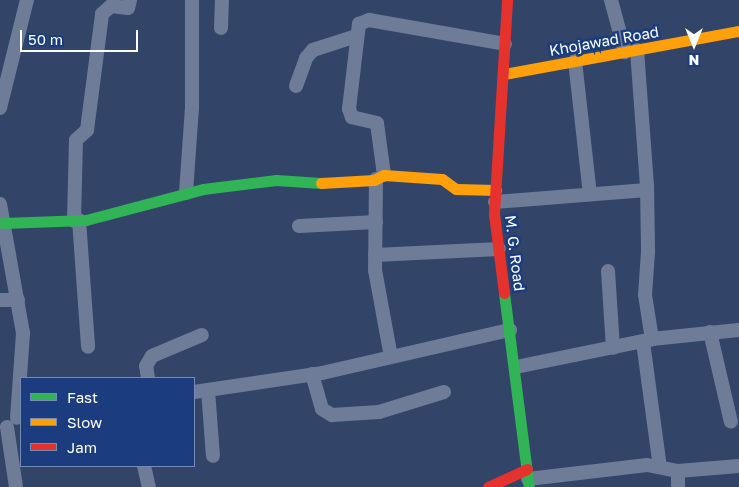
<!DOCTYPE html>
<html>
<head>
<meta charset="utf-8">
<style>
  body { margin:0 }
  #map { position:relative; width:739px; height:487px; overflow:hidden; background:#324569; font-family:"Golos Text",sans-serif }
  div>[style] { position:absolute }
  .street>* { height:14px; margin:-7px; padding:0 7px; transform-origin:7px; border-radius:7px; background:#6e7c98 }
  .fast>* { height:11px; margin:-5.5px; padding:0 5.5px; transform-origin:5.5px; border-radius:5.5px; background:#30b455 }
  .slow>* { height:11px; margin:-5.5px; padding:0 5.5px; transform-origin:5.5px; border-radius:5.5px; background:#ff9f0a }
  .jam>* { height:11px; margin:-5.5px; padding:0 5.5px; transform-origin:5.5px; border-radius:5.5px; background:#e5322d }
  span { translate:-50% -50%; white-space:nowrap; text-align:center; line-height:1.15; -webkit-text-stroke:5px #1b3d80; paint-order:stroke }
  .street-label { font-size:15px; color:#fff }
  .legend { position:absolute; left:20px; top:377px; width:175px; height:90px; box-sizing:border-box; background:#1b3d80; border:1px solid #768bb3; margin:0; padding:6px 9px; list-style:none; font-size:15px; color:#fff }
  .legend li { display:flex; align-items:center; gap:10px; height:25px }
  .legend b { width:25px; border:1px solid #768bb3 }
  .north { position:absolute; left:669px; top:20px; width:50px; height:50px; -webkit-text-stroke:4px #1b3d80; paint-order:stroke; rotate:180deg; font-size:14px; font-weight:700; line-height:20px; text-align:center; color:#fff }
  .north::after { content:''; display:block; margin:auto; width:18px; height:22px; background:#fff; clip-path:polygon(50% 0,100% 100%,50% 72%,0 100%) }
  .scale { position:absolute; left:20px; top:30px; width:118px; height:22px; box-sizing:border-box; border:2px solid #fff; border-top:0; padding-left:6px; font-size:15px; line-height:18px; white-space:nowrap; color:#fff; -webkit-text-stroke:4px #1b3d80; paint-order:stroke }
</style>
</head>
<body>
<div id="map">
  <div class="street">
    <i style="left:611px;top:0;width:54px;rotate:74.9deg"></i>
    <i style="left:221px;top:28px;width:28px;rotate:-88deg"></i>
    <i style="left:637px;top:50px;width:135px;rotate:85.8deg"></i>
    <i style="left:647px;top:185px;width:67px;rotate:89.1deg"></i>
    <i style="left:648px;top:252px;width:43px;rotate:94deg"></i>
    <i style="left:645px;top:295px;width:45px;rotate:81deg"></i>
    <i style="left:575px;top:61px;width:134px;rotate:83.6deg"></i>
    <i style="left:296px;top:86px;width:30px;rotate:-70deg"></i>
    <i style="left:306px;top:58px;width:11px;rotate:-49deg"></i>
    <i style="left:313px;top:50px;width:45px;rotate:-18deg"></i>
    <i style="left:0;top:108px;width:111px;rotate:-76deg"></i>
    <i style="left:384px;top:175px;width:52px;rotate:-97.7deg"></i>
    <i style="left:377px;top:123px;width:26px;rotate:-167deg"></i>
    <i style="left:352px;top:117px;width:9px;rotate:-111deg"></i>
    <i style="left:349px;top:109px;width:86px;rotate:-83.3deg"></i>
    <i style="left:359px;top:24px;width:11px;rotate:-22deg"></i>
    <i style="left:369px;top:20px;width:138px;rotate:10deg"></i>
    <i style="left:376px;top:179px;width:91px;rotate:90.6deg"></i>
    <i style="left:375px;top:270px;width:88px;rotate:79.6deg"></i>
    <i style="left:186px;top:193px;width:85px;rotate:-86deg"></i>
    <i style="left:192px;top:108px;width:108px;rotate:-90deg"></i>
    <i style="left:495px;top:202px;width:152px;rotate:-4.5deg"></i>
    <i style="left:0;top:204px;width:131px;rotate:79.9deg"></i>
    <i style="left:23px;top:333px;width:85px;rotate:94deg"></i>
    <i style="left:79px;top:220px;width:127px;rotate:85.9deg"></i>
    <i style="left:74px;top:221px;width:81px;rotate:-88.6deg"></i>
    <i style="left:76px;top:140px;width:15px;rotate:-42deg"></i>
    <i style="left:87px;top:130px;width:117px;rotate:-82.6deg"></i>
    <i style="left:102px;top:14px;width:12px;rotate:-42deg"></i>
    <i style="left:111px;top:6px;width:17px;rotate:7deg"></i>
    <i style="left:128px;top:8px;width:8px;rotate:-76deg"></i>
    <i style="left:299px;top:226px;width:77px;rotate:-3deg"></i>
    <i style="left:375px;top:255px;width:124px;rotate:-2.8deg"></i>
    <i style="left:608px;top:271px;width:77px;rotate:86.3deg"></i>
    <i style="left:0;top:300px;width:18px"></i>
    <i style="left:710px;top:332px;width:92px;rotate:76.9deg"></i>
    <i style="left:643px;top:342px;width:126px;rotate:82.3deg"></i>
    <i style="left:516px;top:367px;width:139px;rotate:-11.6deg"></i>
    <i style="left:652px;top:339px;width:87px;rotate:-5.9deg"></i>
    <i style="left:312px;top:374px;width:36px;rotate:74deg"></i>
    <i style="left:322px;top:409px;width:12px;rotate:31deg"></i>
    <i style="left:332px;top:415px;width:47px;rotate:-3.7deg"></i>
    <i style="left:379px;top:412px;width:68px;rotate:-17.1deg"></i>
    <i style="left:148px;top:378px;width:12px;rotate:-99deg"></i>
    <i style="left:146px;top:366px;width:12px;rotate:-59deg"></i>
    <i style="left:152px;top:356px;width:54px;rotate:-22.8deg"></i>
    <i style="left:208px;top:390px;width:66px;rotate:85.7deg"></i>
    <i style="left:194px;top:392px;width:129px;rotate:-8.4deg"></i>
    <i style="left:322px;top:373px;width:193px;rotate:-12.9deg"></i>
    <i style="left:7px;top:427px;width:61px;rotate:81.5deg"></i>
    <i style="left:144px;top:466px;width:22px;rotate:77deg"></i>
    <i style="left:678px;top:471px;width:16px;rotate:90deg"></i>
    <i style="left:528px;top:479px;width:120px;rotate:-6.7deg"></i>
    <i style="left:647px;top:465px;width:32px;rotate:11deg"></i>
    <i style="left:678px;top:471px;width:61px;rotate:-4.7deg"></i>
  </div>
  <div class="fast">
    <i style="left:3px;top:223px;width:83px;rotate:-2.1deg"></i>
    <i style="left:86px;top:220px;width:121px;rotate:-14.8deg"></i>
    <i style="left:203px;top:189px;width:74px;rotate:-7deg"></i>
    <i style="left:276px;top:180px;width:45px;rotate:3.8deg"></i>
    <i style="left:504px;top:293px;width:196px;rotate:82.7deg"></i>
  </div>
  <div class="slow">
    <i style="left:504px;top:74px;width:239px;rotate:-10.4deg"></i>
    <i style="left:321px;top:183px;width:53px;rotate:-3.2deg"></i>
    <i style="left:374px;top:180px;width:11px;rotate:-27deg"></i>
    <i style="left:384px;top:175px;width:58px;rotate:3.9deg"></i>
    <i style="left:442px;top:179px;width:17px;rotate:36deg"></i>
    <i style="left:456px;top:189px;width:40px;rotate:1.4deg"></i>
  </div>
  <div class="jam">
    <i style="left:504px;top:293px;width:80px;rotate:-97.2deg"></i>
    <i style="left:494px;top:214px;width:214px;rotate:-86.5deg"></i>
    <i style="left:488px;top:487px;width:43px;rotate:-24.8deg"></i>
  </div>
  <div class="street-label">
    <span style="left:604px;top:41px;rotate:-10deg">Khojawad Road</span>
    <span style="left:515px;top:253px;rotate:83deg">M. G. Road</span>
  </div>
  <ul class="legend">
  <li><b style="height:6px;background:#30b455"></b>Fast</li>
  <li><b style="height:6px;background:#ff9f0a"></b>Slow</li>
  <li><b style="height:6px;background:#e5322d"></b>Jam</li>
  </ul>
  <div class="north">N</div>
  <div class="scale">50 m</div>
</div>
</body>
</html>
